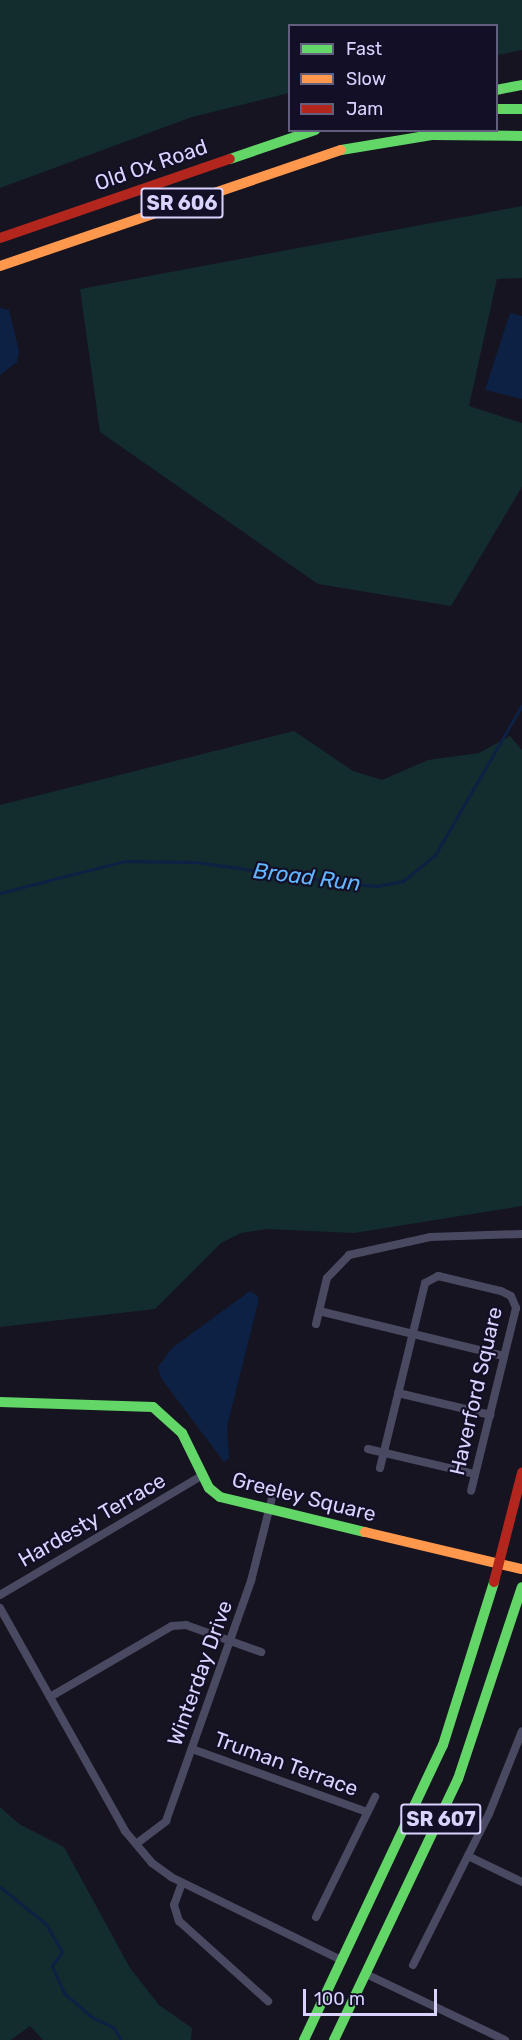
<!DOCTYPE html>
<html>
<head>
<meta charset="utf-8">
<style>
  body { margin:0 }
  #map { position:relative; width:522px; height:2040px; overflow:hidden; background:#161421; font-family:Rubik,sans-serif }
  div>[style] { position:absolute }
  .green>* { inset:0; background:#132c2d }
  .water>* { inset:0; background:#0d2144 }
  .stream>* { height:3px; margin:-1.5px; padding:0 1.5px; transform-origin:1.5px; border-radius:1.5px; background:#0d2144 }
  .street>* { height:8px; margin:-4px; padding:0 4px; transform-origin:4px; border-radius:4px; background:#4a4962 }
  .fast>* { height:10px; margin:-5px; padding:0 5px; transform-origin:5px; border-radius:5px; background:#63d668 }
  .slow>* { height:10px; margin:-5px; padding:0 5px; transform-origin:5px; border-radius:5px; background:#ff974d }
  .jam>* { height:10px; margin:-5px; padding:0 5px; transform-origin:5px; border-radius:5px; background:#b3261e }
  span { translate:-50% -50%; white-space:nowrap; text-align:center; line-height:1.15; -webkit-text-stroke:4.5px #130f26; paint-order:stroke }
  .shield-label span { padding:2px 4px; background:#130f26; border:2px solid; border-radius:4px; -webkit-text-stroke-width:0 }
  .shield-label { font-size:20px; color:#d9d4ff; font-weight:700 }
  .street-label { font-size:21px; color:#d9d4ff }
  .water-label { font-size:22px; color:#62b6ff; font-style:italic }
  .legend { position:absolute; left:288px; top:24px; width:210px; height:108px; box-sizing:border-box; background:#130f26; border:2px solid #625e7d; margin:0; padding:8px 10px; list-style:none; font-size:18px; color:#d9d4ff }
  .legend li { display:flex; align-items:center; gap:12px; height:30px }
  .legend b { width:30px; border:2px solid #625e7d }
  .scale { position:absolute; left:303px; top:1989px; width:134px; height:27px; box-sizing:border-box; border:3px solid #d9d4ff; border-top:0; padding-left:8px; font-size:18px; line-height:21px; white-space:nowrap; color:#d9d4ff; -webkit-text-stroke:4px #130f26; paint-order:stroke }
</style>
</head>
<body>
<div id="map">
  <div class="green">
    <i style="clip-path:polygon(0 0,522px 0,522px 50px,497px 55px,496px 26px,290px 26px,289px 93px,192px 117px,0 188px)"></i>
    <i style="clip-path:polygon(522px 206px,522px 278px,497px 279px,469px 406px,522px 423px,522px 487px,451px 606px,318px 584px,100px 432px,80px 289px)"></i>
    <i style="clip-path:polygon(294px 731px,353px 771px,382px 780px,428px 760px,479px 753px,510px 736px,522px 750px,522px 1206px,354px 1233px,267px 1229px,241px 1233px,221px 1243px,155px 1309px,0 1327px,0 805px)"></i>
    <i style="clip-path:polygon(0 1807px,19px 1824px,64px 1847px,130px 1968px,159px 2005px,192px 2028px,191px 2040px,43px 2040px,30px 2026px,11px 2040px,0 2040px)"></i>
  </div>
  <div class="water">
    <i style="clip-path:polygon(0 308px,9px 310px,19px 351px,17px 362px,0 375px)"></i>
    <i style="clip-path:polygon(510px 313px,522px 316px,522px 399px,485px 390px)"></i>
    <i style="clip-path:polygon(250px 1291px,258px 1296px,258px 1303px,227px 1427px,229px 1458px,224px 1462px,161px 1378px,158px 1367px,172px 1348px)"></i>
  </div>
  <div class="stream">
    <i style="left:0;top:893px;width:129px;rotate:-14.4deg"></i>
    <i style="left:125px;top:861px;width:71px;rotate:0.8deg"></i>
    <i style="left:196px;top:862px;width:147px;rotate:8.2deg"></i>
    <i style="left:341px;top:883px;width:35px;rotate:5deg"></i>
    <i style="left:376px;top:886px;width:27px;rotate:-10deg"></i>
    <i style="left:403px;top:881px;width:41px;rotate:-39.1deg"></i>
    <i style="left:435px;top:855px;width:173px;rotate:-59.9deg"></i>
    <i style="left:0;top:1887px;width:59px;rotate:38.8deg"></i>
    <i style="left:46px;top:1924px;width:32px;rotate:60deg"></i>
    <i style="left:62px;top:1952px;width:17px;rotate:126deg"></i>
    <i style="left:52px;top:1966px;width:30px;rotate:66deg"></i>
    <i style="left:64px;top:1993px;width:35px;rotate:41deg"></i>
    <i style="left:90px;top:2016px;width:25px;rotate:26deg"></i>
    <i style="left:113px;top:2027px;width:15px;rotate:58deg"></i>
  </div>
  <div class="street">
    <i style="left:319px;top:1311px;width:190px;rotate:13.7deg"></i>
    <i style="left:316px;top:1324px;width:47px;rotate:-76.6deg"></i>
    <i style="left:327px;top:1278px;width:32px;rotate:-46deg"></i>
    <i style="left:349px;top:1255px;width:83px;rotate:-12.5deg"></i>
    <i style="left:430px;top:1237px;width:92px;rotate:-1.9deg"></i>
    <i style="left:398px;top:1393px;width:95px;rotate:13.4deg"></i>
    <i style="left:368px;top:1449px;width:110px;rotate:13.2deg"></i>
    <i style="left:380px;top:1468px;width:190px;rotate:-76.3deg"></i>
    <i style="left:425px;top:1283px;width:15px;rotate:-28deg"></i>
    <i style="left:438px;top:1276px;width:65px;rotate:13.4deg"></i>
    <i style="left:501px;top:1291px;width:11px;rotate:27deg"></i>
    <i style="left:511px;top:1296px;width:13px;rotate:67deg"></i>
    <i style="left:516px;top:1308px;width:188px;rotate:103.8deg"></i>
    <i style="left:0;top:1595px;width:236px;rotate:-30.6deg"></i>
    <i style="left:0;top:1608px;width:256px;rotate:60.7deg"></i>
    <i style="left:125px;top:1831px;width:42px;rotate:49.8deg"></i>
    <i style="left:152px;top:1863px;width:24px;rotate:36deg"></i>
    <i style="left:171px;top:1877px;width:191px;rotate:26deg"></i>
    <i style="left:50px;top:1697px;width:141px;rotate:-30.2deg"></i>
    <i style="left:172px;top:1626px;width:14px;rotate:-4deg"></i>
    <i style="left:186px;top:1625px;width:80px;rotate:19.8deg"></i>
    <i style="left:192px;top:1749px;width:186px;rotate:19.8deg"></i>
    <i style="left:136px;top:1844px;width:38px;rotate:-37deg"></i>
    <i style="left:166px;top:1821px;width:255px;rotate:-70.5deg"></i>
    <i style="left:251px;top:1581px;width:86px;rotate:-75.8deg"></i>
    <i style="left:468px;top:1856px;width:60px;rotate:25.7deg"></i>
    <i style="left:182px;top:1883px;width:23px;rotate:110deg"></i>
    <i style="left:174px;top:1905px;width:17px;rotate:73deg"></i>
    <i style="left:179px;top:1921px;width:120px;rotate:42deg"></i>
    <i style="left:316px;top:1917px;width:134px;rotate:-63.8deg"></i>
    <i style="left:413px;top:1965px;width:169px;rotate:-63.3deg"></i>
    <i style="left:489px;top:1814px;width:89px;rotate:-68.3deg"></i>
    <i style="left:366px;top:1974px;width:154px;rotate:25.4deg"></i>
  </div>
  <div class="fast">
    <i style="left:496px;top:90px;width:26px;rotate:-11deg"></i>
    <i style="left:496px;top:109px;width:26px"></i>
    <i style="left:341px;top:150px;width:92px;rotate:-9.4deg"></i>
    <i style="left:432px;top:135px;width:90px;rotate:0.6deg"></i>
    <i style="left:230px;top:159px;width:90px;rotate:-18.8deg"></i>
    <i style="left:0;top:1402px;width:153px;rotate:1.9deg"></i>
    <i style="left:153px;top:1407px;width:39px;rotate:42deg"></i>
    <i style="left:182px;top:1433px;width:61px;rotate:63.9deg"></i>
    <i style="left:209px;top:1488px;width:14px;rotate:39deg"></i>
    <i style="left:220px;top:1497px;width:149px;rotate:13.6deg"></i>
    <i style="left:304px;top:2040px;width:326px;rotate:-64.8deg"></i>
    <i style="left:443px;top:1745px;width:171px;rotate:-72.6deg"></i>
    <i style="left:334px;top:2040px;width:289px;rotate:-64.6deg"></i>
    <i style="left:458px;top:1779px;width:202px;rotate:-71.6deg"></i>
  </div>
  <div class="slow">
    <i style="left:0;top:266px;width:360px;rotate:-18.8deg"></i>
    <i style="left:365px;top:1532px;width:161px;rotate:13.3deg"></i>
  </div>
  <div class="jam">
    <i style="left:0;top:238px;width:243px;rotate:-19deg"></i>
    <i style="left:494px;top:1582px;width:113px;rotate:-75.6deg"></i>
  </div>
  <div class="shield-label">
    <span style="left:182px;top:203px">SR 606</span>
    <span style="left:441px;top:1819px">SR 607</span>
  </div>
  <div class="street-label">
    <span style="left:151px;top:165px;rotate:-19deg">Old Ox Road</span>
    <span style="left:476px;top:1391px;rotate:-77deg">Haverford Square</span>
    <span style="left:304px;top:1497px;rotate:14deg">Greeley Square</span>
    <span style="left:92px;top:1520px;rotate:-30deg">Hardesty Terrace</span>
    <span style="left:200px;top:1673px;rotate:-70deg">Winterday Drive</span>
    <span style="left:286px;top:1764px;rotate:20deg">Truman Terrace</span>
  </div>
  <div class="water-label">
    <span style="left:307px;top:877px;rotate:7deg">Broad Run</span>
  </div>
  <ul class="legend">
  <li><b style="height:8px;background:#63d668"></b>Fast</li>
  <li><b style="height:8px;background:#ff974d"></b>Slow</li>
  <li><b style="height:8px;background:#b3261e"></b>Jam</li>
  </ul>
  <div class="scale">100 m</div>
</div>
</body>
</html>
